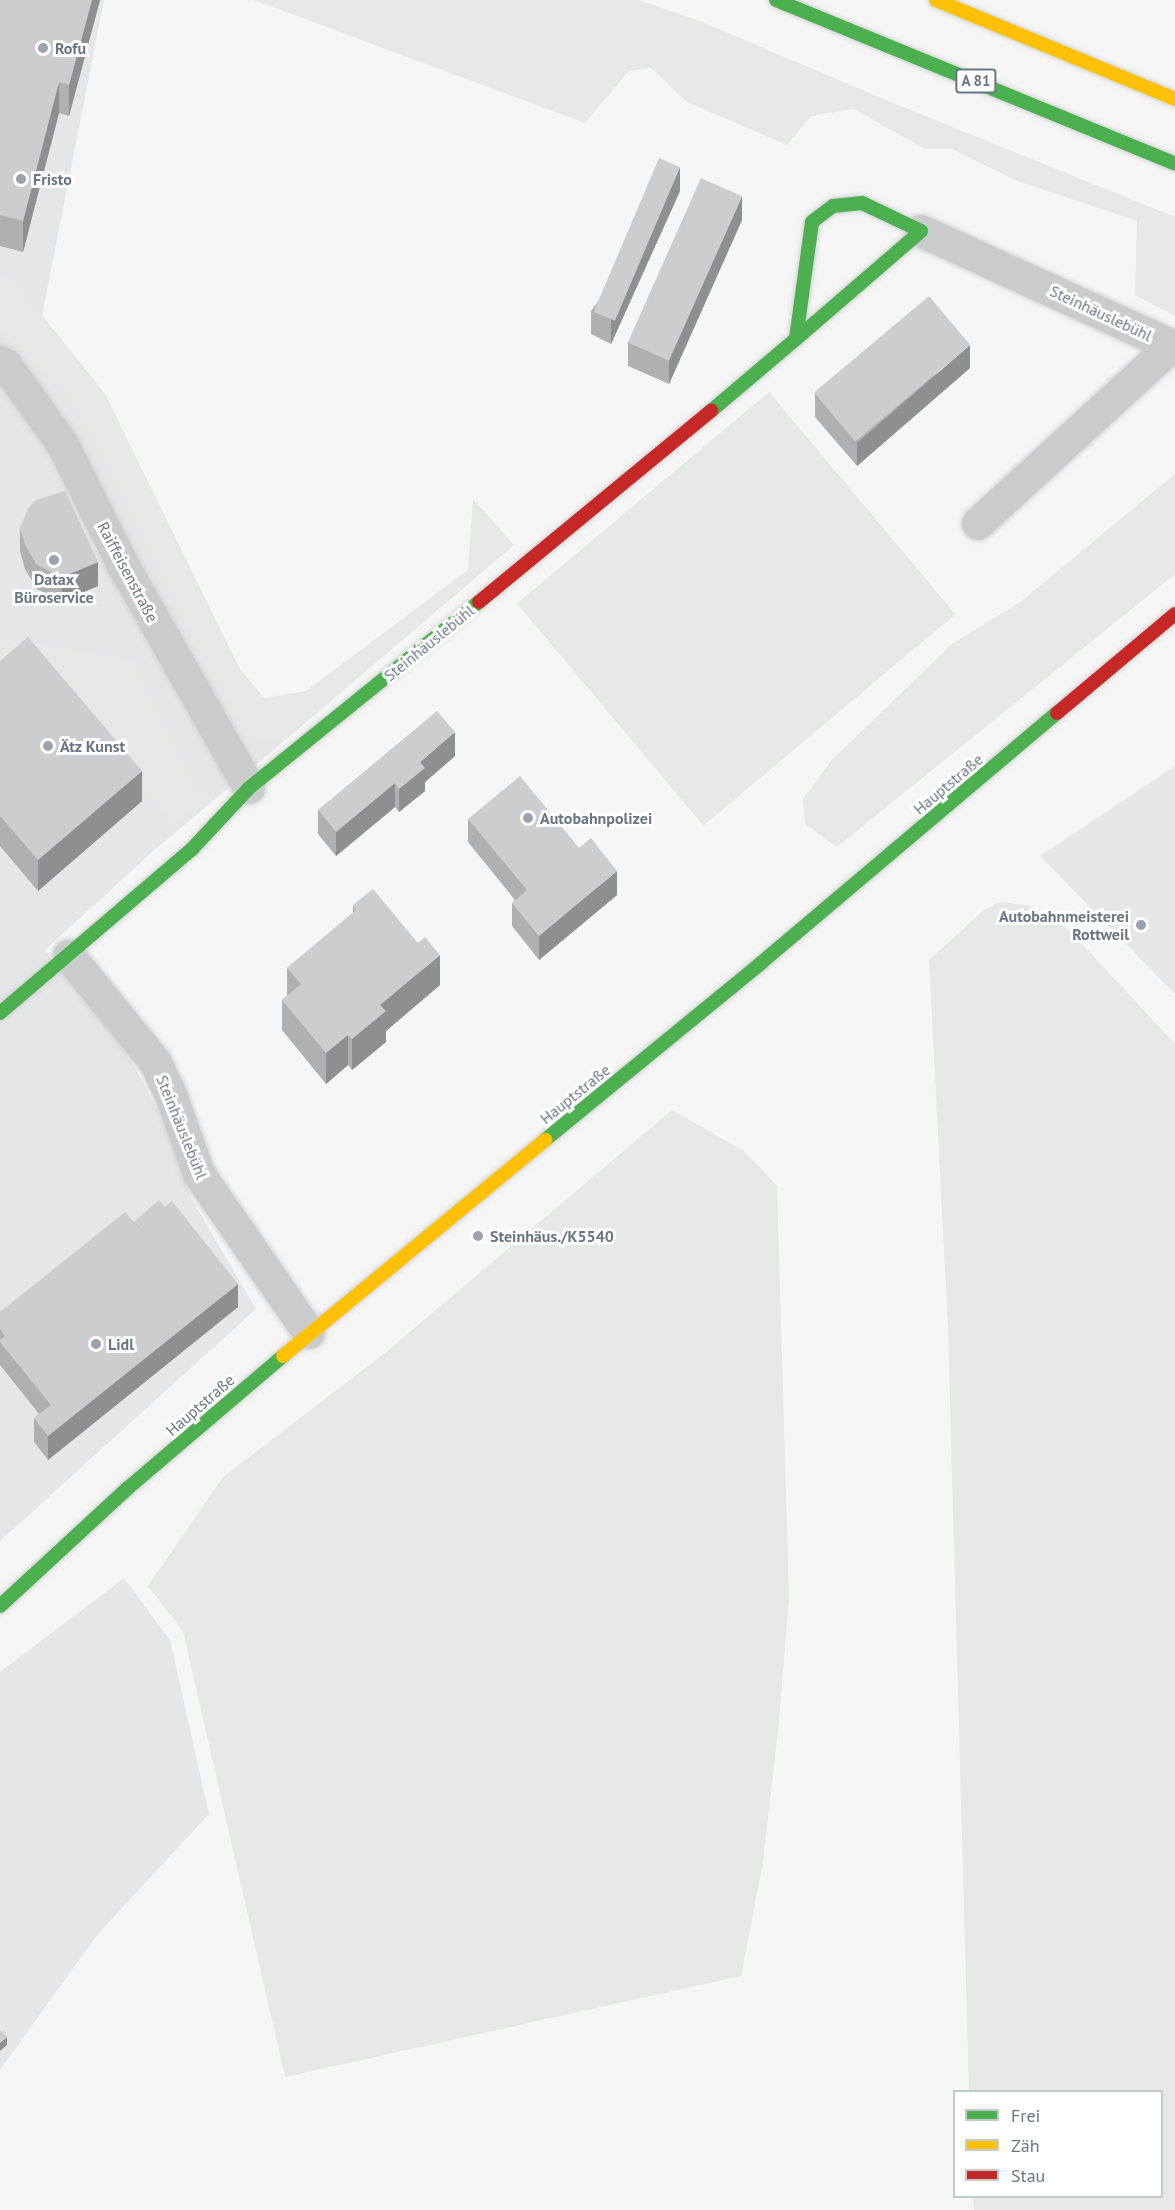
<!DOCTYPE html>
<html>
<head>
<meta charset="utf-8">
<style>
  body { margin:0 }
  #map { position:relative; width:1175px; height:2210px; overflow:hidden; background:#f6f6f6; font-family:"PT Sans",sans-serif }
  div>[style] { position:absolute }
  .built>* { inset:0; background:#e5e6e7 }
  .green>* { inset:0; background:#e5e8e4; transform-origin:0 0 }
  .roads { filter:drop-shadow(0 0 2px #d2d3d4) drop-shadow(0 0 2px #d2d3d4) }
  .street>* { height:32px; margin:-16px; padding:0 16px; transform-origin:16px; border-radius:16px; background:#c9cbcc }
  .fast>* { height:14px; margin:-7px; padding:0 7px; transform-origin:7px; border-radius:7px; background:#4caf50 }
  .slow>* { height:14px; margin:-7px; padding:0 7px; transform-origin:7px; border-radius:7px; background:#ffc107 }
  .jam>* { height:14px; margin:-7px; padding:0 7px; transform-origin:7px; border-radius:7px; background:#c62828 }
  .wall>* { inset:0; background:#afb0b1 }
  .shaded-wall>* { inset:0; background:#8e9090 }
  .building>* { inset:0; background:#cbcdce; transform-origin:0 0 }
  .dots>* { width:16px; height:16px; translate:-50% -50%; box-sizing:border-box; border:3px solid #fff; border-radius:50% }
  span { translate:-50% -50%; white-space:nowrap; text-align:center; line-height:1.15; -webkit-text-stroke:6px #fff; paint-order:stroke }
  .shield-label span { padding:2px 4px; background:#fff; border:2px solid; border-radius:4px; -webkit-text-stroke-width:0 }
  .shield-label { font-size:15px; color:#697783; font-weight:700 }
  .poi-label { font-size:16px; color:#697783; font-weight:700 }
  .left { translate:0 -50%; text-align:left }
  .right { translate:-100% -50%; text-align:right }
  .street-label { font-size:16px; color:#697783 }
  .legend { position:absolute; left:953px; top:2090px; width:210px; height:108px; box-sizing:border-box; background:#fff; border:2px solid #c3c9cd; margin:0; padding:8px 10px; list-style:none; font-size:18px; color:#697783 }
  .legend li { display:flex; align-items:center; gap:12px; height:30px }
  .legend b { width:30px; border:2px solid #c3c9cd }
</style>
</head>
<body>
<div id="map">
  <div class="built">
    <i style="clip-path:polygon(0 0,104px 0,42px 316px,105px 394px,239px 668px,264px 698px,284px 741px,151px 853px,45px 950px,125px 1049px,161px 1117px,191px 1198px,256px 1309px,0 1541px)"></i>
    <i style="clip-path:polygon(1175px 766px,1175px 994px,1040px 856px)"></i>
    <i style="clip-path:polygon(124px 1578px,170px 1640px,209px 1814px,97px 1935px,0 2070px,0 1672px)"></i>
  </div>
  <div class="green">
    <i style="clip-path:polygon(254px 0,639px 0,702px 22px,881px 98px,1175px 217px,1175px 316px,1135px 295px,1137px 221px,1017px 181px,952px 149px,925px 149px,854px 109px,811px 116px,787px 145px,687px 102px,651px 68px,629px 71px,585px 123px)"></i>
    <i style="clip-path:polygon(0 276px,13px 279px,105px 394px,239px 668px,264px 698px,306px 691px,468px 570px,473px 499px,514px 545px,284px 741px,254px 738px,235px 723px,106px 463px,60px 385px,0 330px)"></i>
    <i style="left:769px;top:392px;width:290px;height:329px;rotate:50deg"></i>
    <i style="clip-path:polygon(1175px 474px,1175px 574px,837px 847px,805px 824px,803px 799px,832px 760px,952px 644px,1020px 602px)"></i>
    <i style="clip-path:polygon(0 638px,131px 659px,204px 800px,174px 826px,38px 663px,0 678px)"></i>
    <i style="clip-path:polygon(1000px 902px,1031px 906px,1069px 930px,1175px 1044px,1175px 2210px,974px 2210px,973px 2197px,1162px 2196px,1162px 2092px,969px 2091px,948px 1326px,929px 960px,984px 910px)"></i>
    <i style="clip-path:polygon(672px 1110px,744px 1151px,777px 1186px,789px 1597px,779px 1721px,763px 1862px,741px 1976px,285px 2077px,183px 1631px,148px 1586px,223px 1477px,385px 1353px)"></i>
  </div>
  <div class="roads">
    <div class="street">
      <i style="left:921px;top:231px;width:276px;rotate:24.6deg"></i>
      <i style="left:1172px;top:346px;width:263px;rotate:137.5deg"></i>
      <i style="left:0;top:362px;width:7px;rotate:27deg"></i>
      <i style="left:6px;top:365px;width:98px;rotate:54.5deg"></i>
      <i style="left:63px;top:445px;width:134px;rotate:63.4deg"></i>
      <i style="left:123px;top:565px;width:256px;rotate:60.5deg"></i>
      <i style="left:69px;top:956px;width:138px;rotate:50.9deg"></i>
      <i style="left:156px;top:1063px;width:38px;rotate:65deg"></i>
      <i style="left:172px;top:1098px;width:81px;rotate:70.4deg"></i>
      <i style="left:199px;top:1174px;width:193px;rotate:55.3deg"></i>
    </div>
    <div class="fast">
      <i style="left:776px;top:0;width:431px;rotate:22.3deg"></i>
      <i style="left:711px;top:411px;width:111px;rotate:-40.3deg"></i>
      <i style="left:796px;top:339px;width:165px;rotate:-40.8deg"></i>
      <i style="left:921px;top:231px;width:65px;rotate:-154.6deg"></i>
      <i style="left:862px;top:203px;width:29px;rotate:174deg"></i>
      <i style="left:833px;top:206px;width:26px;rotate:143deg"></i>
      <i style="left:812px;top:222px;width:118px;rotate:97.8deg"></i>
      <i style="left:0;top:1013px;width:253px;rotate:-40.5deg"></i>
      <i style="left:192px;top:849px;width:83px;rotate:-46.9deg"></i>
      <i style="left:249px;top:788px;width:296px;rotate:-39deg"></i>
      <i style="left:545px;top:1140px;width:279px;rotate:-39.3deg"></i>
      <i style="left:761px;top:963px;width:387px;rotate:-40.2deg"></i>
      <i style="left:0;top:1606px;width:174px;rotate:-42.7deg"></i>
      <i style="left:128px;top:1488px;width:204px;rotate:-40.4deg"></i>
    </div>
    <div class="slow">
      <i style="left:936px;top:0;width:259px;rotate:22.5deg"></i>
      <i style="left:283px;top:1356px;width:340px;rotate:-39.5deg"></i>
    </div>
    <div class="jam">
      <i style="left:479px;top:602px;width:301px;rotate:-39.5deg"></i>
      <i style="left:1057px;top:713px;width:154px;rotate:-40deg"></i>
    </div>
  </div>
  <div class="wall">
    <i style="clip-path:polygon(0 0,100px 0,69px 116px,59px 113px,23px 252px,0 246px)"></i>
    <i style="clip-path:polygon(680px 191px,611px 344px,591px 334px,591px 311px)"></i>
    <i style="clip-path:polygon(742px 220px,669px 384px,628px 366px,628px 342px)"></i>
    <i style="clip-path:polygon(970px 368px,857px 466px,815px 417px,815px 394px)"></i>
    <i style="clip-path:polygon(20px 528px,98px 586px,62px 601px,37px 589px,25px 569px,20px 551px)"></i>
    <i style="clip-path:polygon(0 661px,142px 801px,38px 891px,0 846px)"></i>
    <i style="clip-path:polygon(455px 756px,425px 782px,425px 791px,399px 812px,395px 807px,336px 856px,318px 834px,318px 810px)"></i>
    <i style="clip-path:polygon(468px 819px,617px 895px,539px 960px,512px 926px,512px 903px,515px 900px,468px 842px)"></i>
    <i style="clip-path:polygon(353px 905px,440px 985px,386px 1031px,386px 1042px,352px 1070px,348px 1065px,326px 1084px,282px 1030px,282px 1000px,287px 996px,287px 968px,353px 913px)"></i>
    <i style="clip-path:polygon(133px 1221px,238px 1307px,48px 1460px,34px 1442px,34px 1418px,39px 1414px,0 1365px,0 1312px)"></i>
  </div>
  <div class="shaded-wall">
    <i style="clip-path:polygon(92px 0,100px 0,69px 116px,69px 85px)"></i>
    <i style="clip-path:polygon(59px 82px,59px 113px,23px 252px,23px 221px)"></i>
    <i style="clip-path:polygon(680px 167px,680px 191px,611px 344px,611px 320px)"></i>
    <i style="clip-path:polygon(742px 196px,742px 220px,669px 384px,669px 360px)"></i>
    <i style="clip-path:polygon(970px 345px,970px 368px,857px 466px,857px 443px)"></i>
    <i style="clip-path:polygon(98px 562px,98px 586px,62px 601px,62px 577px)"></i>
    <i style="clip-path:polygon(455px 732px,455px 756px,425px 782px,425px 791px,399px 812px,399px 789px,420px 762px)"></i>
    <i style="clip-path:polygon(142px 771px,142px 801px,38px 891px,38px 860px)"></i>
    <i style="clip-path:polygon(395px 783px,395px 807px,336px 856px,336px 832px)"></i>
    <i style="clip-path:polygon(617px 871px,617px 895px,539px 960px,539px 936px)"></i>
    <i style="clip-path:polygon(440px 955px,440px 985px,386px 1031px,386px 1042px,352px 1070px,352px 1039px,380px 1005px)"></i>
    <i style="clip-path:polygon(348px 1035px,348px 1065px,326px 1084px,326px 1053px)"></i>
    <i style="clip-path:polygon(238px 1284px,238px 1307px,48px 1460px,48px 1436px)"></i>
    <i style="clip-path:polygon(7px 2037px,7px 2045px,0 2051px,0 2043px)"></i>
  </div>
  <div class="building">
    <i style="clip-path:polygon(0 0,92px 0,69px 85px,59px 82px,23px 221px,0 215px)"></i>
    <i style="left:659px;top:158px;width:23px;height:167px;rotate:23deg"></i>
    <i style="left:701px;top:178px;width:45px;height:180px;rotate:24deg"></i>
    <i style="left:929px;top:296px;width:64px;height:150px;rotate:50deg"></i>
    <i style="clip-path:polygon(65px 491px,98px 562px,62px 577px,37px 565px,25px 545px,20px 528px,29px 507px,36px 500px)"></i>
    <i style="clip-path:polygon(28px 637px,142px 771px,38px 860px,0 816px,0 661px)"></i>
    <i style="clip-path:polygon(437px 711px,455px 732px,420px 762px,425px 768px,399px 789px,395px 783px,336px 832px,318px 810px)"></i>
    <i style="clip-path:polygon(520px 776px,579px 848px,591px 838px,617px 871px,539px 936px,512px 903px,527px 890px,468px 819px)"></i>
    <i style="clip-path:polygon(373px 889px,418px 943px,425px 937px,440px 955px,380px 1005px,386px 1011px,352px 1039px,348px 1035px,326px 1053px,282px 1000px,301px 984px,287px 968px,356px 910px,353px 905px)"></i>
    <i style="left:159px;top:1200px;width:9px;height:33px;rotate:49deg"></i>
    <i style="clip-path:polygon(172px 1201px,238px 1284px,48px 1436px,34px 1418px,51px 1405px,0 1342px,0 1340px,5px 1336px,0 1329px,0 1312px,125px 1212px,139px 1228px)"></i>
    <i style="clip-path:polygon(0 2030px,7px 2037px,0 2043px)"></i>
  </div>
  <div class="dots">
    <i style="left:43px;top:48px;background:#9aa3ab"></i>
    <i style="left:21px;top:179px;background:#9aa3ab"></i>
    <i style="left:54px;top:560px;background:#9aa3ab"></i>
    <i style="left:48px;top:746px;background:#9aa3ab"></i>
    <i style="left:528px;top:818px;background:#9aa3ab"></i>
    <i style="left:1141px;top:925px;background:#9aa3ab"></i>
    <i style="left:478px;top:1236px;background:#9aa3ab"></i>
    <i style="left:96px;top:1344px;background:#9aa3ab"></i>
  </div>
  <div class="shield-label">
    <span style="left:976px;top:81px">A 81</span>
  </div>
  <div class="poi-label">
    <span class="left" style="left:55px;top:48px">Rofu</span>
    <span class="left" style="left:33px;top:179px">Fristo</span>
    <span style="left:54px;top:588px">Datax<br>Büroservice</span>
    <span class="left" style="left:60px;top:746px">Ätz Kunst</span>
    <span class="left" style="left:540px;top:818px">Autobahnpolizei</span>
    <span class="right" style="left:1129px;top:925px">Autobahnmeisterei<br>Rottweil</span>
    <span class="left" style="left:490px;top:1236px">Steinhäus./K5540</span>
    <span class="left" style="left:108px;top:1344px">Lidl</span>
  </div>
  <div class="street-label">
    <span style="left:1101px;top:313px;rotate:25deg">Steinhäuslebühl</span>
    <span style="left:128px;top:572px;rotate:62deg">Raiffeisenstraße</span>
    <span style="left:429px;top:643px;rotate:-39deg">Steinhäuslebühl</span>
    <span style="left:948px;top:784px;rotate:-40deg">Hauptstraße</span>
    <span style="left:575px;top:1094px;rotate:-39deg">Hauptstraße</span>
    <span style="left:182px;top:1127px;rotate:68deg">Steinhäuslebühl</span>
    <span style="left:200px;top:1405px;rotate:-41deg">Hauptstraße</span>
  </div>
  <ul class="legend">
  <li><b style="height:8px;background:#4caf50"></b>Frei</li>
  <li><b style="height:8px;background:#ffc107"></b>Zäh</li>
  <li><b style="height:8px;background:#c62828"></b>Stau</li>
  </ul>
</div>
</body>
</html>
